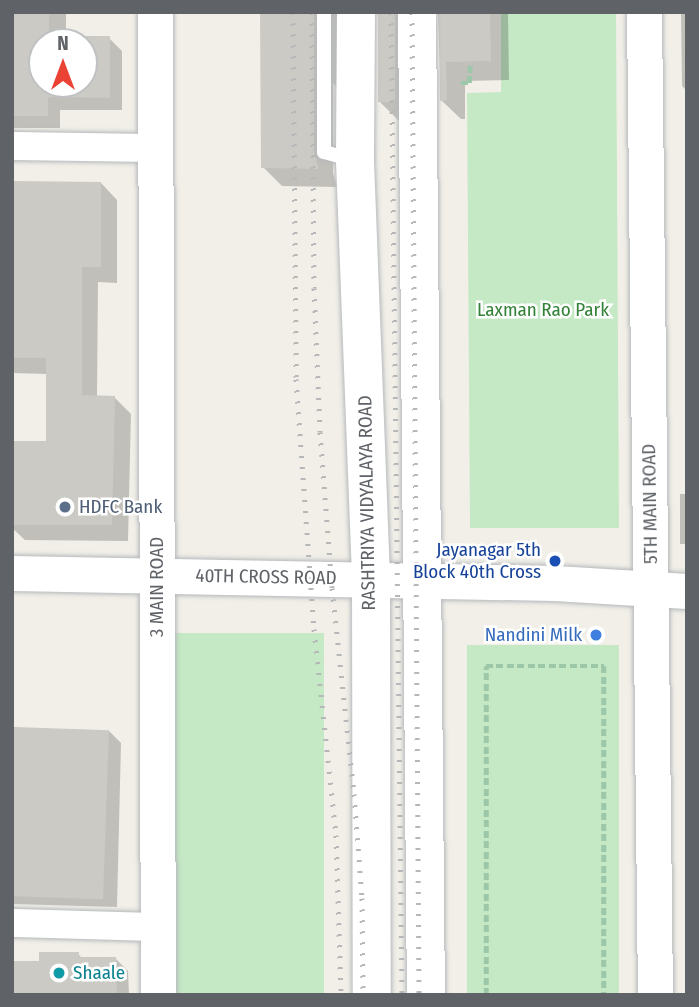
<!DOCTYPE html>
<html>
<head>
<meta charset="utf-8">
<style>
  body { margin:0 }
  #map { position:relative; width:699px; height:1007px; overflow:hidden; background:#f1efe8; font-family:"Fira Sans Condensed",sans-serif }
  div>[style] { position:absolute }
  .green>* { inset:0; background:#c5e8c5; transform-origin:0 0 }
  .shadow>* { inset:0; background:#0003; transform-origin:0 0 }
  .building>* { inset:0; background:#cccac5; transform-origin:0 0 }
  .path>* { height:4.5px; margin-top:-2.25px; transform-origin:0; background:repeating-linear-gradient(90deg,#9cc7a9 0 7px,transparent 0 10.5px) }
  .roads { filter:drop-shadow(0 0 2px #b5b8bc) drop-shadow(0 0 2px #b5b8bc) }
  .service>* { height:14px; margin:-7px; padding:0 7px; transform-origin:7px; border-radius:7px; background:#fff }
  .minor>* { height:28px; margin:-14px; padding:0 14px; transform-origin:14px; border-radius:14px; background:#fff }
  .tertiary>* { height:35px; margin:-17.5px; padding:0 17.5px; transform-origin:17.5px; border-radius:17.5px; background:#fff }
  .secondary>* { height:38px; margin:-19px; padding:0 19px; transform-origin:19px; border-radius:19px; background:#fff }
  .rail>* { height:5px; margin-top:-2.5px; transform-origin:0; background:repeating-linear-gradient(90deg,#b6b7b8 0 2px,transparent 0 11px) }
  .dots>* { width:19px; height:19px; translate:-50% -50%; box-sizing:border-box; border:4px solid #fff; border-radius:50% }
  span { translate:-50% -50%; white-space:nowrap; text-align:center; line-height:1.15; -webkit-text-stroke:5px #fff; paint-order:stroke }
  .park-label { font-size:19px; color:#348238 }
  .street-label { font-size:19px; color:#5f6368 }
  .service-label { font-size:19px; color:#4e5e75 }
  .left { translate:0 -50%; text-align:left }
  .transit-label { font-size:19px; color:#164399 }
  .right { translate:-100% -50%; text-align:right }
  .shop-label { font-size:19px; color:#366cbe }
  .culture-label { font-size:19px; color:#0d838f }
  .frame { position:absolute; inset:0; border:14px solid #5f6368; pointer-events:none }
  .north { position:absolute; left:28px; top:28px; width:70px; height:70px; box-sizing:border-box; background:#fff; border:2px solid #bfc1c3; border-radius:50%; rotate:0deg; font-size:19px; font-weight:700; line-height:28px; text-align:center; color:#5f6368 }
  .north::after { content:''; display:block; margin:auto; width:24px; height:32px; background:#ea4335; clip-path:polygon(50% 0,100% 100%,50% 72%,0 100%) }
</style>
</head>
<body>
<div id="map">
  <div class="green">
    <i style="clip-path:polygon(501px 12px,616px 12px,619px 528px,470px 528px,467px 93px,501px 92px)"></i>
    <i style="left:324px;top:633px;width:362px;height:149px;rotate:90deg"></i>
    <i style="left:619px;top:645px;width:350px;height:152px;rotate:90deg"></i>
  </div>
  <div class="shadow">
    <i style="clip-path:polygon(evenodd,12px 12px,66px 12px,66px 37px,109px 38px,122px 51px,122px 110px,60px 110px,60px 128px,12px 128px,12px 12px,42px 42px,84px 42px,84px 84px,42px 84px,42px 42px)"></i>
    <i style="clip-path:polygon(261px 12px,364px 12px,352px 103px,333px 83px,333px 173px,337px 187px,282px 186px,263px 167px)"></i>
    <i style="clip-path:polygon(380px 12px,425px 12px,415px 120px,398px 120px,379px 101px)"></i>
    <i style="clip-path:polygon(438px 12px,508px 12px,509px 80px,465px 81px,465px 119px,461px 119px,441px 100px)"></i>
    <i style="clip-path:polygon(681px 12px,687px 12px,687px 141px,686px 90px,682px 86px)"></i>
    <i style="clip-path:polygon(12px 183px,101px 183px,117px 200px,117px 283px,98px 282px,97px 397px,114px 397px,131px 414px,128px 541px,25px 540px,12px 528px,12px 443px,48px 443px,48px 374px,12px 373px)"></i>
    <i style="left:686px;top:269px;width:1px;height:155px"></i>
    <i style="left:680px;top:494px;width:7px;height:50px"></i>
    <i style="clip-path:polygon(12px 729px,109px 731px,121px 743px,117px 907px,12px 904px)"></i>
    <i style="clip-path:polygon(78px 954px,83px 959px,116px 959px,128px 971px,129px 995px,12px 995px,41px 963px)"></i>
  </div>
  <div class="building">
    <i style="clip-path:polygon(evenodd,12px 12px,49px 12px,49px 36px,110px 36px,110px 98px,48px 97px,48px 116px,12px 116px,12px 12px,42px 42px,84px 42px,84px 84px,42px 84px,42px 42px)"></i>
    <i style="clip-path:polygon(260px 12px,314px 12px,314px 152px,319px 169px,261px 168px)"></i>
    <i style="left:378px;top:12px;width:17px;height:90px"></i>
    <i style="clip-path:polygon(439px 12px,490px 12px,491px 61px,446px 62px,447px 100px,440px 101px)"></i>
    <i style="clip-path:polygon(12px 181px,101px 182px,101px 267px,82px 267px,82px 395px,115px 396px,112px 525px,12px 525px,12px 441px,46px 441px,46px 358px,14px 358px)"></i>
    <i style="left:14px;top:727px;width:95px;height:169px;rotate:2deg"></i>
    <i style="clip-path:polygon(39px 952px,79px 952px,79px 957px,116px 957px,117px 995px,12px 995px,12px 961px,39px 961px)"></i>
  </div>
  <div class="path">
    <i style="left:461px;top:83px;width:8px"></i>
    <i style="left:469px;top:83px;width:21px;rotate:-87deg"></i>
    <i style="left:486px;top:995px;width:329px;rotate:-90deg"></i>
    <i style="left:486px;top:666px;width:118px"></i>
    <i style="left:604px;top:666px;width:329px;rotate:90deg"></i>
  </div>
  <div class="roads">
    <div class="service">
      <i style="left:324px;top:12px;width:140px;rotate:90deg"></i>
      <i style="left:324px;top:152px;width:31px;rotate:15deg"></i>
    </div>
    <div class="minor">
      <i style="left:12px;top:146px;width:143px;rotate:0.8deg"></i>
      <i style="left:12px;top:923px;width:145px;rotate:1.6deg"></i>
    </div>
    <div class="tertiary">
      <i style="left:155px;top:12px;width:983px;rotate:89.83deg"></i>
      <i style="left:644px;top:12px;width:983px;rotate:89.36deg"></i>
      <i style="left:12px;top:573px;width:543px;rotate:1.06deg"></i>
      <i style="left:555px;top:583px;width:132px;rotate:3.5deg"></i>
    </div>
    <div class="secondary">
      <i style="left:356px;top:12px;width:149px;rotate:90.4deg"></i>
      <i style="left:355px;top:161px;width:418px;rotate:87.8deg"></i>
      <i style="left:371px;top:579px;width:416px;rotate:89.9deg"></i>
      <i style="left:417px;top:12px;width:983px;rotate:89.48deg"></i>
    </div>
  </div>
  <div class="rail">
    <i style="left:293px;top:12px;width:367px;rotate:89.5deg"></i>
    <i style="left:296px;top:379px;width:251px;rotate:85.9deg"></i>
    <i style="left:314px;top:629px;width:207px;rotate:83.9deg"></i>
    <i style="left:336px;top:835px;width:160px;rotate:88.2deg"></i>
    <i style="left:312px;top:12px;width:276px;rotate:89.6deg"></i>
    <i style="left:314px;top:288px;width:144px;rotate:87.6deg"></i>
    <i style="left:320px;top:432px;width:156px;rotate:85.6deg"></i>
    <i style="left:332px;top:588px;width:207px;rotate:83.9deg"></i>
    <i style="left:354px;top:794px;width:104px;rotate:85.6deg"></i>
    <i style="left:362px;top:898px;width:97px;rotate:89.4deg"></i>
    <i style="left:391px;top:12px;width:983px;rotate:89.36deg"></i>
    <i style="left:412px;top:12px;width:983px;rotate:89.59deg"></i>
  </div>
  <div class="dots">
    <i style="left:65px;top:507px;background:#5c6f8a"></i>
    <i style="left:555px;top:561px;background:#1a4fb4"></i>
    <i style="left:596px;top:635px;background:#3f7fe0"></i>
    <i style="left:59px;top:973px;background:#0f9aa8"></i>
  </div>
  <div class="park-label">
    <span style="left:543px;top:310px">Laxman Rao Park</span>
  </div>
  <div class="street-label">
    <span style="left:367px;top:503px;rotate:-91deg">RASHTRIYA VIDYALAYA ROAD</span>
    <span style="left:650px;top:504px;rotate:-91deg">5TH MAIN ROAD</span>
    <span style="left:266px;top:577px;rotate:1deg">40TH CROSS ROAD</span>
    <span style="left:157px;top:587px;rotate:-90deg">3 MAIN ROAD</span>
  </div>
  <div class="service-label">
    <span class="left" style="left:79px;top:507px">HDFC Bank</span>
  </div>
  <div class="transit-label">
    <span class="right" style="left:541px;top:561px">Jayanagar 5th<br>Block 40th Cross</span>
  </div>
  <div class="shop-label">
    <span class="right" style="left:582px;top:635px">Nandini Milk</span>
  </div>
  <div class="culture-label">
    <span class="left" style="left:73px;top:973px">Shaale</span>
  </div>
  <div class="frame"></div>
  <div class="north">N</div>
</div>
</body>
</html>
